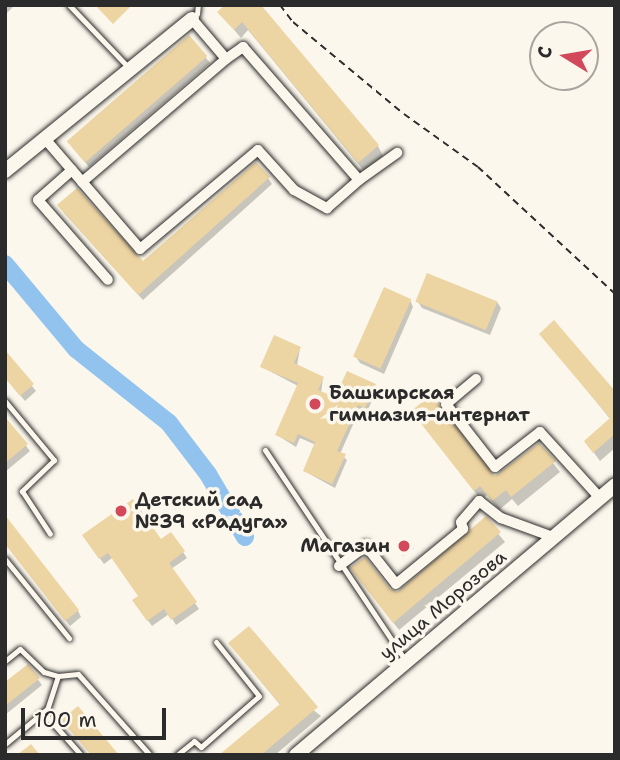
<!DOCTYPE html>
<html>
<head>
<meta charset="utf-8">
<style>
  body { margin:0 }
  #map { position:relative; width:620px; height:760px; overflow:hidden; background:#fbf7ec; font-family:"Shantell Sans",sans-serif }
  div>[style] { position:absolute }
  .shadow>* { inset:0; background:#0003; transform-origin:0 0 }
  .river>* { height:18px; margin:-9px; padding:0 9px; transform-origin:9px; border-radius:9px; background:#91c3ee }
  .building>* { inset:0; background:#edd4a3; transform-origin:0 0 }
  .path>* { height:2px; margin-top:-1px; transform-origin:0; background:repeating-linear-gradient(90deg,#2b2b2b 0 7px,transparent 0 12px) }
  .roads { filter:drop-shadow(0 0 2px #2b2b2b) drop-shadow(0 0 2px #2b2b2b) }
  .lane>* { height:5px; margin:-2.5px; padding:0 2.5px; transform-origin:2.5px; border-radius:2.5px; background:#fbf7ec }
  .street>* { height:10px; margin:-5px; padding:0 5px; transform-origin:5px; border-radius:5px; background:#fbf7ec }
  .secondary>* { height:14px; margin:-7px; padding:0 7px; transform-origin:7px; border-radius:7px; background:#fbf7ec }
  .dots>* { width:19px; height:19px; translate:-50% -50%; box-sizing:border-box; border:4px solid #fbf7ec; border-radius:50% }
  span { translate:-50% -50%; white-space:nowrap; text-align:center; line-height:1.15; -webkit-text-stroke:7px #fbf7ec; paint-order:stroke }
  .poi-label { font-size:19px; color:#2b2b2b; font-weight:700 }
  .left { translate:0 -50%; text-align:left }
  .right { translate:-100% -50%; text-align:right }
  .street-label { font-size:19px; color:#2b2b2b }
  .frame { position:absolute; inset:0; border:7px solid #2b2b2b; pointer-events:none }
  .north { position:absolute; left:529px; top:21px; width:70px; height:70px; box-sizing:border-box; background:#fbf7ec; border:2px solid #a8a59f; border-radius:50%; rotate:281deg; font-size:19px; font-weight:700; line-height:28px; text-align:center; color:#2b2b2b }
  .north::after { content:''; display:block; margin:auto; width:24px; height:32px; background:#d1495b; clip-path:polygon(50% 0,100% 100%,50% 72%,0 100%) }
  .scale { position:absolute; left:21px; top:708px; width:145px; height:32px; box-sizing:border-box; border:4px solid #2b2b2b; border-top:0; padding-left:9px; font-size:21px; line-height:24px; white-space:nowrap; color:#2b2b2b; -webkit-text-stroke:5px #fbf7ec; paint-order:stroke }
</style>
</head>
<body>
<div id="map">
  <div class="shadow">
    <i style="clip-path:polygon(5px 5px,15px 5px,6px 14px)"></i>
    <i style="clip-path:polygon(259px 5px,378px 146px,383px 156px,364px 171px,248px 30px,241px 38px,219px 12px)"></i>
    <i style="clip-path:polygon(189px 37px,210px 63px,89px 167px,72px 147px)"></i>
    <i style="clip-path:polygon(268px 178px,272px 184px,143px 300px,63px 212px,143px 264px)"></i>
    <i style="clip-path:polygon(410px 300px,413px 307px,384px 374px,360px 363px,356px 357px)"></i>
    <i style="clip-path:polygon(418px 302px,497px 302px,501px 308px,490px 335px,422px 308px)"></i>
    <i style="clip-path:polygon(541px 334px,615px 394px,615px 448px,600px 461px,586px 442px,611px 420px)"></i>
    <i style="clip-path:polygon(300px 348px,297px 366px,323px 378px,321px 393px,336px 399px,374px 385px,377px 389px,367px 412px,360px 409px,340px 454px,347px 460px,335px 488px,304px 471px,316px 445px,300px 438px,296px 447px,277px 435px,298px 386px,262px 367px)"></i>
    <i style="clip-path:polygon(5px 353px,36px 391px,25px 401px,5px 377px)"></i>
    <i style="clip-path:polygon(413px 412px,494px 477px,539px 445px,560px 472px,518px 506px,512px 499px,499px 510px,487px 495px,481px 500px)"></i>
    <i style="clip-path:polygon(5px 419px,30px 451px,5px 472px)"></i>
    <i style="clip-path:polygon(485px 518px,505px 542px,399px 630px,357px 576px,394px 595px)"></i>
    <i style="left:407px;top:539px;width:12px;height:13px;rotate:55deg"></i>
    <i style="clip-path:polygon(88px 542px,161px 542px,183px 552px,187px 558px,171px 569px,199px 609px,176px 625px,169px 614px,152px 626px,138px 607px,140px 597px,112px 558px,104px 564px)"></i>
    <i style="clip-path:polygon(5px 543px,78px 611px,81px 617px,70px 626px)"></i>
    <i style="clip-path:polygon(230px 644px,321px 716px,275px 755px,222px 755px,281px 706px)"></i>
    <i style="clip-path:polygon(28px 666px,42px 685px,5px 715px,5px 684px)"></i>
  </div>
  <div class="river">
    <i style="left:5px;top:264px;width:111px;rotate:50.1deg"></i>
    <i style="left:76px;top:349px;width:119px;rotate:38.5deg"></i>
    <i style="left:169px;top:423px;width:64px;rotate:52.6deg"></i>
    <i style="left:208px;top:474px;width:73px;rotate:59.6deg"></i>
  </div>
  <div class="building">
    <i style="clip-path:polygon(95px 5px,132px 5px,113px 24px)"></i>
    <i style="clip-path:polygon(225px 5px,261px 5px,379px 145px,358px 163px,242px 22px,234px 30px,217px 12px)"></i>
    <i style="left:189px;top:35px;width:28px;height:162px;rotate:49deg"></i>
    <i style="clip-path:polygon(256px 162px,270px 177px,138px 295px,57px 205px,77px 188px,143px 261px)"></i>
    <i style="left:427px;top:273px;width:76px;height:31px;rotate:22deg"></i>
    <i style="left:384px;top:287px;width:30px;height:76px;rotate:24deg"></i>
    <i style="clip-path:polygon(554px 320px,615px 391px,615px 434px,593px 453px,584px 441px,610px 418px,539px 334px)"></i>
    <i style="clip-path:polygon(274px 335px,301px 347px,294px 363px,324px 377px,318px 390px,335px 397px,347px 371px,376px 384px,365px 408px,358px 405px,337px 451px,346px 454px,332px 484px,303px 471px,315px 442px,298px 434px,294px 443px,275px 435px,298px 383px,260px 367px)"></i>
    <i style="clip-path:polygon(5px 350px,34px 384px,20px 396px,5px 378px)"></i>
    <i style="clip-path:polygon(431px 395px,495px 476px,539px 443px,556px 461px,511px 497px,506px 490px,492px 501px,480px 486px,474px 491px,411px 411px)"></i>
    <i style="clip-path:polygon(5px 417px,28px 444px,5px 463px)"></i>
    <i style="clip-path:polygon(133px 499px,161px 539px,171px 532px,185px 551px,169px 563px,197px 602px,171px 620px,164px 609px,147px 621px,132px 600px,138px 596px,108px 553px,99px 559px,82px 535px)"></i>
    <i style="clip-path:polygon(5px 515px,79px 610px,65px 621px,5px 544px)"></i>
    <i style="clip-path:polygon(486px 516px,501px 532px,393px 623px,350px 568px,365px 557px,390px 589px,398px 592px)"></i>
    <i style="left:407px;top:537px;width:11px;height:15px;rotate:52deg"></i>
    <i style="clip-path:polygon(249px 626px,318px 707px,261px 755px,219px 755px,280px 704px,228px 643px)"></i>
    <i style="clip-path:polygon(28px 664px,40px 678px,5px 706px,5px 682px)"></i>
    <i style="clip-path:polygon(78px 706px,119px 755px,91px 755px,61px 720px)"></i>
    <i style="clip-path:polygon(31px 744px,40px 755px,17px 755px)"></i>
  </div>
  <div class="path">
    <i style="left:280px;top:5px;width:21px;rotate:53deg"></i>
    <i style="left:293px;top:22px;width:144px;rotate:39.7deg"></i>
    <i style="left:404px;top:114px;width:91px;rotate:35.6deg"></i>
    <i style="left:478px;top:167px;width:187px;rotate:42.8deg"></i>
  </div>
  <div class="roads">
    <div class="lane">
      <i style="left:69px;top:5px;width:86px;rotate:46.4deg"></i>
      <i style="left:197px;top:14px;width:9px;rotate:-84deg"></i>
      <i style="left:5px;top:401px;width:77px;rotate:50.3deg"></i>
      <i style="left:54px;top:460px;width:45px;rotate:135.9deg"></i>
      <i style="left:22px;top:491px;width:51px;rotate:56.9deg"></i>
      <i style="left:265px;top:450px;width:252px;rotate:56.3deg"></i>
      <i style="left:5px;top:559px;width:102px;rotate:51deg"></i>
      <i style="left:5px;top:661px;width:19px;rotate:-39deg"></i>
      <i style="left:20px;top:649px;width:33px;rotate:44deg"></i>
      <i style="left:44px;top:672px;width:15px;rotate:16deg"></i>
      <i style="left:58px;top:676px;width:35px;rotate:108deg"></i>
      <i style="left:47px;top:709px;width:55px;rotate:140.2deg"></i>
      <i style="left:58px;top:676px;width:20px;rotate:-6deg"></i>
      <i style="left:78px;top:674px;width:108px;rotate:48.4deg"></i>
      <i style="left:43px;top:712px;width:57px;rotate:48.5deg"></i>
      <i style="left:177px;top:755px;width:22px;rotate:-39deg"></i>
      <i style="left:194px;top:741px;width:9px;rotate:41deg"></i>
      <i style="left:201px;top:747px;width:77px;rotate:-41.3deg"></i>
      <i style="left:259px;top:696px;width:69px;rotate:-128.5deg"></i>
    </div>
    <div class="street">
      <i style="left:192px;top:19px;width:52px;rotate:49.6deg"></i>
      <i style="left:226px;top:59px;width:21px;rotate:-35deg"></i>
      <i style="left:243px;top:47px;width:176px;rotate:48.9deg"></i>
      <i style="left:359px;top:180px;width:47px;rotate:-35.4deg"></i>
      <i style="left:46px;top:140px;width:144px;rotate:49.2deg"></i>
      <i style="left:140px;top:249px;width:154px;rotate:-40deg"></i>
      <i style="left:258px;top:150px;width:54px;rotate:48deg"></i>
      <i style="left:294px;top:190px;width:38px;rotate:29deg"></i>
      <i style="left:327px;top:208px;width:43px;rotate:-41.2deg"></i>
      <i style="left:72px;top:170px;width:45px;rotate:138.6deg"></i>
      <i style="left:38px;top:200px;width:106px;rotate:48.8deg"></i>
      <i style="left:82px;top:182px;width:189px;rotate:-40.5deg"></i>
      <i style="left:476px;top:379px;width:39px;rotate:140deg"></i>
      <i style="left:446px;top:404px;width:80px;rotate:52.1deg"></i>
      <i style="left:495px;top:467px;width:57px;rotate:-37.9deg"></i>
      <i style="left:540px;top:432px;width:89px;rotate:47.7deg"></i>
      <i style="left:339px;top:566px;width:34px;rotate:-37deg"></i>
      <i style="left:366px;top:546px;width:48px;rotate:51.7deg"></i>
      <i style="left:396px;top:584px;width:87px;rotate:-39.4deg"></i>
      <i style="left:463px;top:529px;width:7px;rotate:-106deg"></i>
      <i style="left:461px;top:522px;width:28px;rotate:-49deg"></i>
      <i style="left:479px;top:501px;width:28px;rotate:38deg"></i>
      <i style="left:501px;top:518px;width:55px;rotate:20.1deg"></i>
    </div>
    <div class="secondary">
      <i style="left:5px;top:171px;width:241px;rotate:-39.1deg"></i>
      <i style="left:296px;top:755px;width:418px;rotate:-40.2deg"></i>
    </div>
  </div>
  <div class="dots">
    <i style="left:315px;top:404px;background:#d1495b"></i>
    <i style="left:121px;top:511px;background:#d1495b"></i>
    <i style="left:404px;top:546px;background:#d1495b"></i>
  </div>
  <div class="poi-label">
    <span class="left" style="left:329px;top:404px">Башкирская<br>гимназия-интернат</span>
    <span class="left" style="left:135px;top:511px">Детский сад<br>№39 «Радуга»</span>
    <span class="right" style="left:390px;top:546px">Магазин</span>
  </div>
  <div class="street-label">
    <span style="left:443px;top:605px;rotate:-40deg">улица Морозова</span>
  </div>
  <div class="frame"></div>
  <div class="north">С</div>
  <div class="scale">100 m</div>
</div>
</body>
</html>
